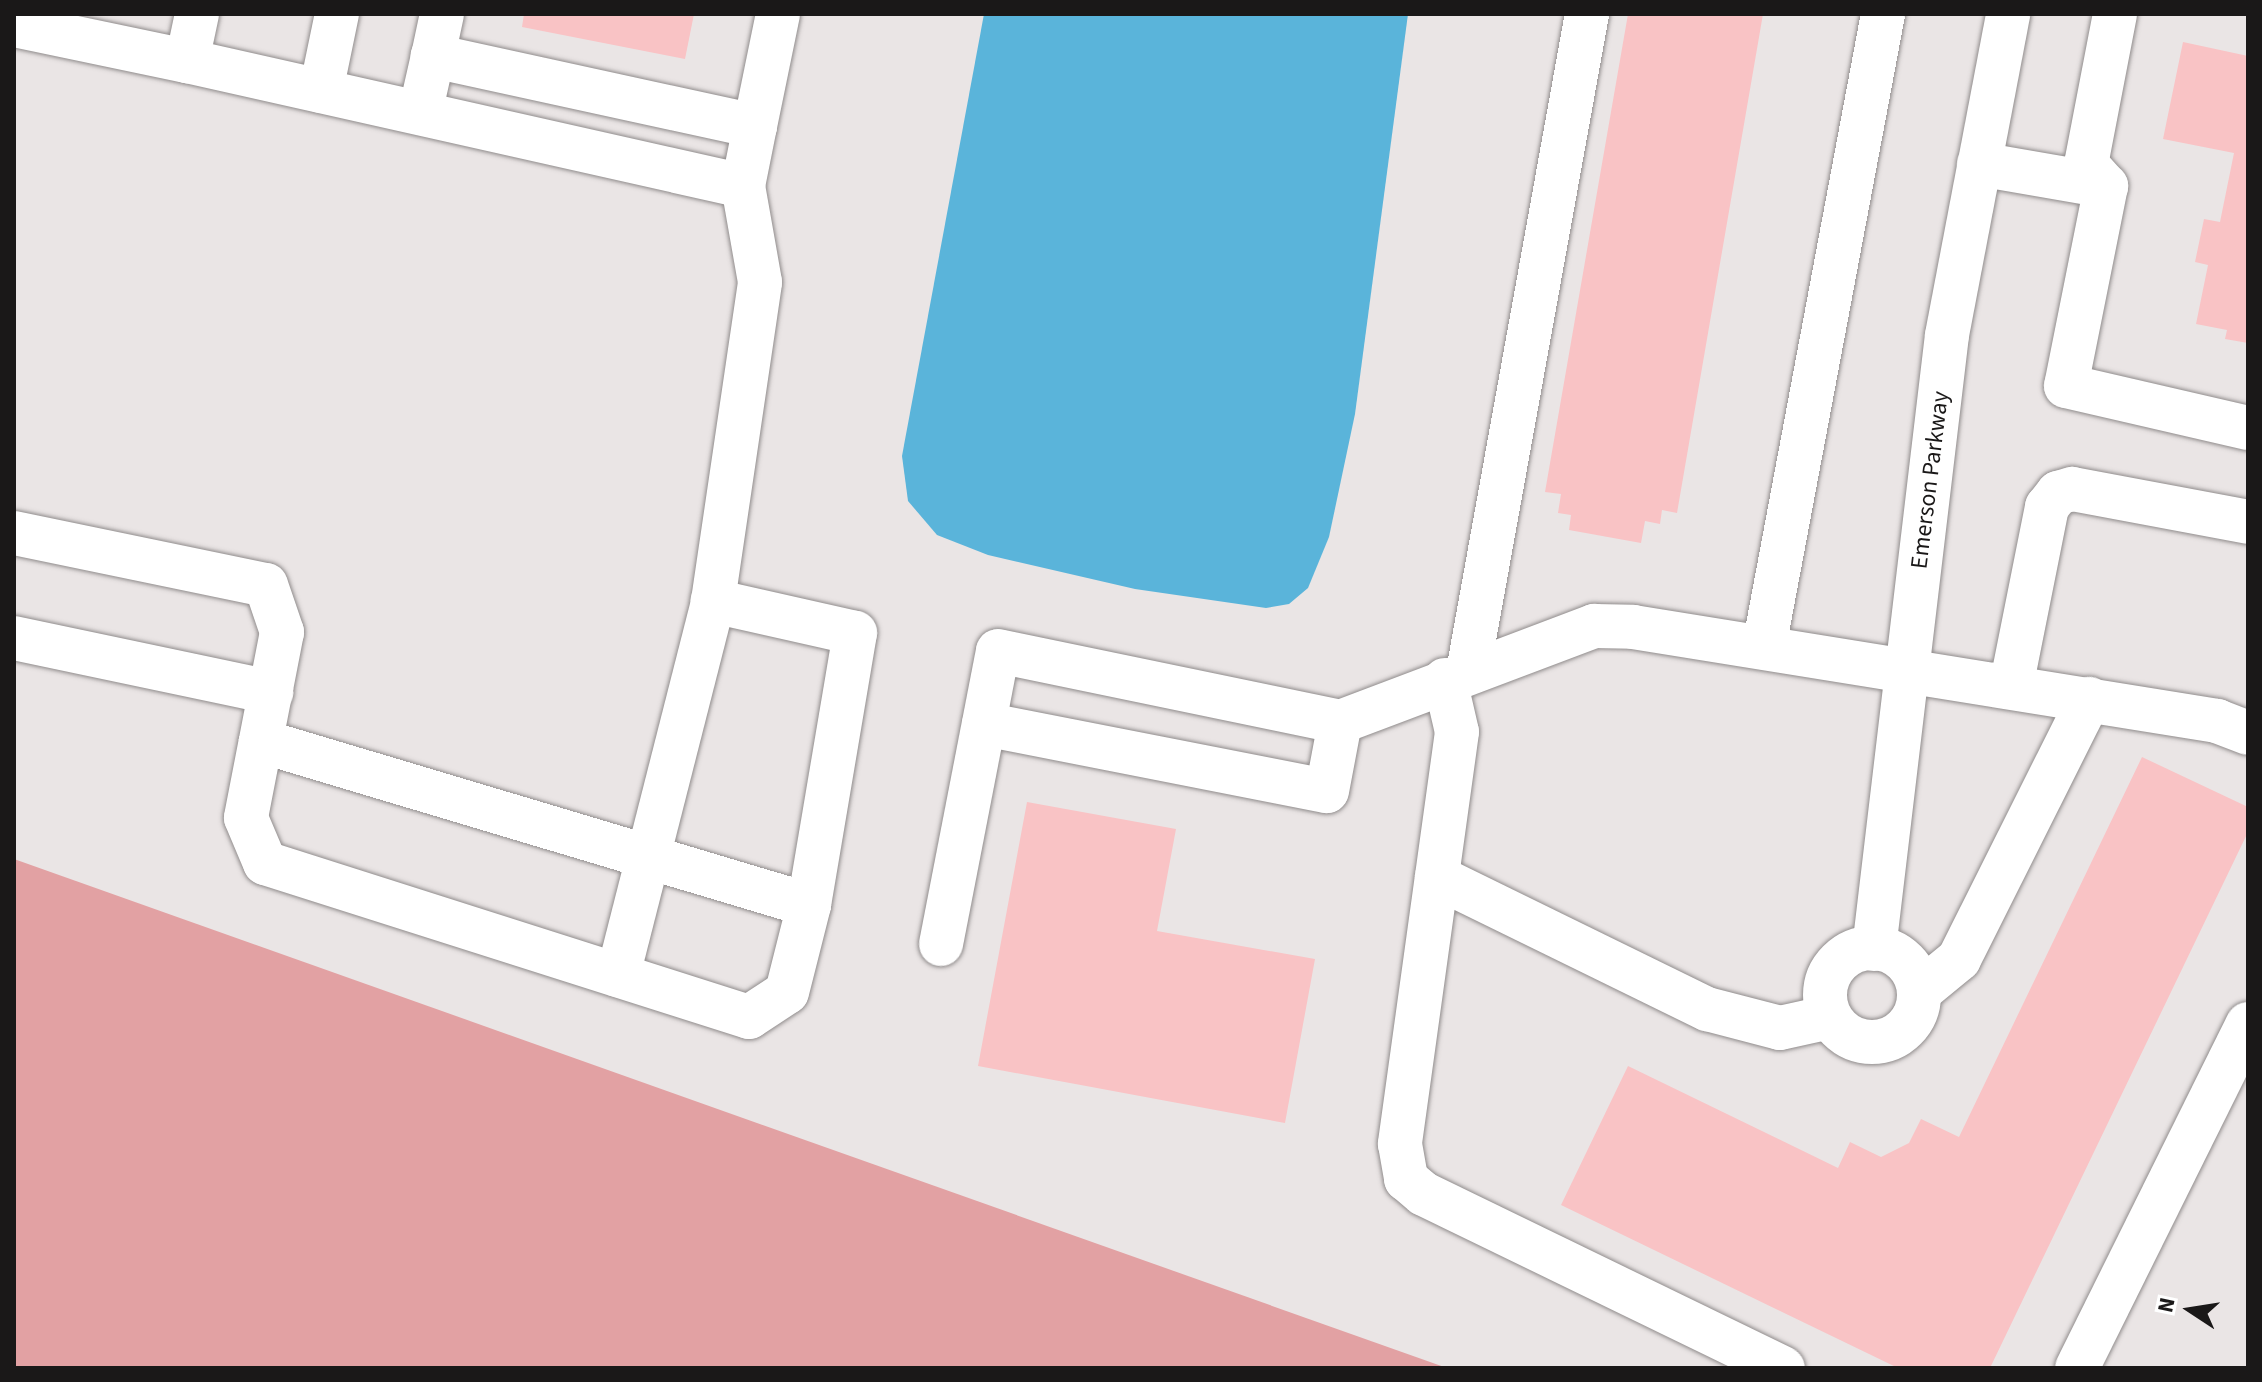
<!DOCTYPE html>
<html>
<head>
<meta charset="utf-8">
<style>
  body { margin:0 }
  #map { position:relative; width:2262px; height:1382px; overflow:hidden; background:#eae5e5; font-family:"Source Sans 3",sans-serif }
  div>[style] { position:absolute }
  .green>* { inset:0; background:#e2a1a3 }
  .water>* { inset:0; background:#5ab4da }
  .building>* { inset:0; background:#f9c3c5 }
  .roads { filter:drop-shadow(0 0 2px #908c8c) drop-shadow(0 0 2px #908c8c) }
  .minor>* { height:44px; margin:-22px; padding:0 22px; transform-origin:22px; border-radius:22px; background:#fff }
  .minor>.ring { margin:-22px; padding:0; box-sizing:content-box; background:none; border:44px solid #fff; border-radius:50% }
  span { translate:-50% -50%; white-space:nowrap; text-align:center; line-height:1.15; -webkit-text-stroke:8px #fff; paint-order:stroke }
  .street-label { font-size:24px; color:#1a1818 }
  .frame { position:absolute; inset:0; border:16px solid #1a1818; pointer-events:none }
  .north { position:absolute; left:2150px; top:1270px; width:80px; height:80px; -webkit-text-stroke:6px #fff; paint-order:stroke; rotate:282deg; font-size:22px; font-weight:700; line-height:32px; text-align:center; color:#1a1818 }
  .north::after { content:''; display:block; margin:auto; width:28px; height:36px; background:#1a1818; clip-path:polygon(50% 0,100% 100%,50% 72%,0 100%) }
</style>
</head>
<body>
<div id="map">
  <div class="green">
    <i style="clip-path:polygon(14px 859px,1447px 1368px,14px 1368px)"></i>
  </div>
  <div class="water">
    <i style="clip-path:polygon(984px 14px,1408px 14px,1355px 414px,1329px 537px,1308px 588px,1289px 604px,1266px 608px,1135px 589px,988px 555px,937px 535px,908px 501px,902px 456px)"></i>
  </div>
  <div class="building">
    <i style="clip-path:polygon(524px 14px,694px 14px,685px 59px,522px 27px)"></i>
    <i style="clip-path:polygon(1628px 14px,1763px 14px,1677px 513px,1662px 510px,1660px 524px,1645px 521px,1641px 543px,1569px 530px,1571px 515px,1558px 513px,1561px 494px,1545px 492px)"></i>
    <i style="clip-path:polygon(2183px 42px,2248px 56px,2248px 343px,2225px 339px,2227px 330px,2196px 324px,2208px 265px,2195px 262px,2204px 219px,2220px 222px,2234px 153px,2163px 139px)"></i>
    <i style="clip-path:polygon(2142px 757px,2248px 807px,2248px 832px,1990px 1368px,1898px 1368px,1561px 1205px,1628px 1066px,1838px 1168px,1850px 1142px,1881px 1157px,1909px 1143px,1921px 1119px,1959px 1137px)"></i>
    <i style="clip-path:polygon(1027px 802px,1176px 829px,1157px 931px,1315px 959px,1285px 1123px,978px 1066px)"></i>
  </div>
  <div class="roads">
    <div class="minor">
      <i style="left:197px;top:14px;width:48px;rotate:102deg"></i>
      <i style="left:187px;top:61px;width:570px;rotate:12.67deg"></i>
      <i style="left:743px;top:186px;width:61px;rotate:-78.7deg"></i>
      <i style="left:755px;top:126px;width:330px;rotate:-167.7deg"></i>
      <i style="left:433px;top:56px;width:58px;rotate:102.8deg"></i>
      <i style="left:2115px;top:14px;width:153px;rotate:100.9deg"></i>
      <i style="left:2086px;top:164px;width:30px;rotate:48deg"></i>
      <i style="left:2106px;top:186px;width:204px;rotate:101.3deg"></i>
      <i style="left:2066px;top:386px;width:187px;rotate:13deg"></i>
      <i style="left:14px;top:25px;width:177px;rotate:11.8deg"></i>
      <i style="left:433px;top:56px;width:43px;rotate:-77.9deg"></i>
      <i style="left:321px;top:91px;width:79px;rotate:-78.3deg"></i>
      <i style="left:755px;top:126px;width:114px;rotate:-78.4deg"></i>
      <i style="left:1979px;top:164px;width:129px;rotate:9.8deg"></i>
      <i style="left:14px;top:533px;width:257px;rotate:11.7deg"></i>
      <i style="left:266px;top:585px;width:50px;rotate:71.2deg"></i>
      <i style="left:282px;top:632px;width:189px;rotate:101deg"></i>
      <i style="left:246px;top:818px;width:49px;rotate:67.1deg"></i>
      <i style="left:265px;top:863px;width:508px;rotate:17.65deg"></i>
      <i style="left:749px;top:1017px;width:45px;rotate:-33.3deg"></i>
      <i style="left:787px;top:992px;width:90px;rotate:-75.8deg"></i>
      <i style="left:809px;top:905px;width:276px;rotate:-80.4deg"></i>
      <i style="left:855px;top:633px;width:146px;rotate:-167.3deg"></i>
      <i style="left:713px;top:601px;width:322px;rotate:-81.6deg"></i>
      <i style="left:760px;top:282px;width:97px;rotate:-100deg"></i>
      <i style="left:14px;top:638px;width:263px;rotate:11.9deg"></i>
      <i style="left:1764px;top:647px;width:644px;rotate:-79.35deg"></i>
      <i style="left:1468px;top:672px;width:669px;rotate:-79.75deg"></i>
      <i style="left:1445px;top:680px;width:53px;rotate:77deg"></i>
      <i style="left:1457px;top:732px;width:416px;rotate:97.9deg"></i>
      <i style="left:1400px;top:1144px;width:36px;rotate:80deg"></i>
      <i style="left:1406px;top:1179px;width:23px;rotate:40deg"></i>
      <i style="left:1424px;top:1194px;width:399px;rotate:25.9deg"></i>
      <i style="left:2011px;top:687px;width:184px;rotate:-78.7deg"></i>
      <i style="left:2047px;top:507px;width:18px;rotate:-52deg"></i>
      <i style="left:2058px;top:493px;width:15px;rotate:-16deg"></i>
      <i style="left:2072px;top:489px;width:179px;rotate:10.6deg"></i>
      <i style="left:984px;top:724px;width:349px;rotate:11.1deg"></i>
      <i style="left:1327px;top:791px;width:70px;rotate:-79.3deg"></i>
      <i style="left:261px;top:741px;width:572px;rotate:16.66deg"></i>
      <i style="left:1437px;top:877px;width:301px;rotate:26.1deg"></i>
      <i style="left:1707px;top:1009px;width:75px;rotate:14.6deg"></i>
      <i style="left:1780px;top:1028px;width:51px;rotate:-12.4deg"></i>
      <i style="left:941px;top:944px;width:298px;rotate:-79deg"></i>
      <i style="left:998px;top:651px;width:349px;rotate:11.7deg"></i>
      <i style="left:1340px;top:722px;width:272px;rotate:-20.7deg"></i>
      <i style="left:1594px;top:626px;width:39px;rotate:1deg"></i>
      <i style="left:1633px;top:627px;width:592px;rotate:9.14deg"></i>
      <i style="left:2217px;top:721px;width:33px;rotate:21deg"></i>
      <i class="ring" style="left:1825px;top:948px;width:50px;height:50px"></i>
      <i style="left:1874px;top:949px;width:618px;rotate:-83.22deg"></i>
      <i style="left:1947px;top:335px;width:327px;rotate:-79.2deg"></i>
      <i style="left:618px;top:975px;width:386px;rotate:-75.7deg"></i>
      <i style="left:1919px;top:992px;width:52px;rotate:-39.5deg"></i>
      <i style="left:1959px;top:959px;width:291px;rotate:-63.4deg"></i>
      <i style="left:2077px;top:1368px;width:384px;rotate:-63.6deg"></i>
    </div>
  </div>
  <div class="street-label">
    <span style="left:1930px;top:480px;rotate:-83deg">Emerson Parkway</span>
  </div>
  <div class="frame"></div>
  <div class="north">N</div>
</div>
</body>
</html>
